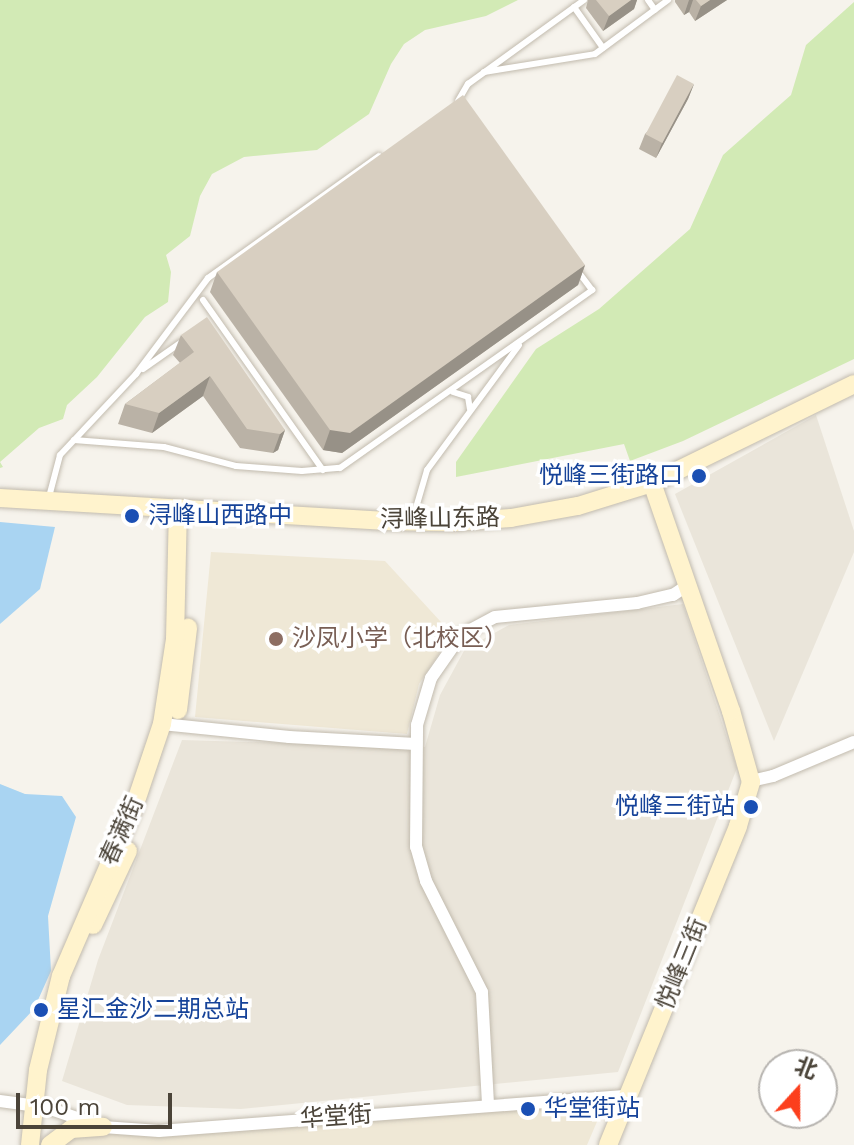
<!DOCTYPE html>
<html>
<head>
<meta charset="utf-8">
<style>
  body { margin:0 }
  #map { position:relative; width:854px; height:1145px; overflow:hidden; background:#f6f3ec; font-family:"Work Sans","Noto Sans SC",sans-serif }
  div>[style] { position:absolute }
  .residential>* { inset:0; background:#eae5da }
  .education>* { inset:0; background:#efe8d6 }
  .green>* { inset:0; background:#d2eab5 }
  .water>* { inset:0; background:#a9d4f2 }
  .roads { filter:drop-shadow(0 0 2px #c2bbae) drop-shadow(0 0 2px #c2bbae) }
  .lane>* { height:6px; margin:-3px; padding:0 3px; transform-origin:3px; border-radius:3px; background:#fff }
  .street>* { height:12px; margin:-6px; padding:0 6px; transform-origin:6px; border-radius:6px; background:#fff }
  .secondary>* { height:18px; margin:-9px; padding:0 9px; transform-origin:9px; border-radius:9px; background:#fff3cd }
  .wall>* { inset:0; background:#bab2a6 }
  .shaded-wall>* { inset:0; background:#979187 }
  .building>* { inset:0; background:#d8cfc1; transform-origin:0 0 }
  .dots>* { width:22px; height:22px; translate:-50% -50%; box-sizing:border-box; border:4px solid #fff; border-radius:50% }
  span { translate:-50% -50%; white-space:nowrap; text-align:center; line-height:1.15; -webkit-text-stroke:7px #fff; paint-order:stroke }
  .transit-label { font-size:24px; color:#164399 }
  .right { translate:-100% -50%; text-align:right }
  .left { translate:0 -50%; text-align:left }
  .street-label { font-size:24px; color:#4b4439 }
  .education-label { font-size:24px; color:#785e54 }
  .north { position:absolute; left:758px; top:1049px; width:80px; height:80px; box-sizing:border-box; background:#fff; border:2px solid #b7b4b0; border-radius:50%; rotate:21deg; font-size:22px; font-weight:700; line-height:32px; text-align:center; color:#4b4439 }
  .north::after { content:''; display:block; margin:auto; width:28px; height:36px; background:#fc3f1d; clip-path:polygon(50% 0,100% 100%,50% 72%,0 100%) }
  .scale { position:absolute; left:16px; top:1093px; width:156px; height:36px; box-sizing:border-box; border:4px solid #4b4439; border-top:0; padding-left:10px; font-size:24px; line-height:28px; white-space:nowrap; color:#4b4439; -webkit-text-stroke:6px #fff; paint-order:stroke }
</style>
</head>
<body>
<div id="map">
  <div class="residential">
    <i style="clip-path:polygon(816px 415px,854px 531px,854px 552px,774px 741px,675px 494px)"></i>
    <i style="clip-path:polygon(683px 604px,737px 768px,618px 1072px,241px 1109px,127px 1105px,62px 1081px,98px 960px,182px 740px,425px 747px,440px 695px,465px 649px,509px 625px)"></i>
  </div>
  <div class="education">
    <i style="clip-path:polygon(211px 552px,385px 561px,452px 634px,419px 684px,407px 734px,195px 717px)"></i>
    <i style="clip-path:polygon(589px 1104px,599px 1117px,587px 1145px,61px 1145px,84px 1131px,155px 1137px)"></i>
  </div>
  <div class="green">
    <i style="clip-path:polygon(0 0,518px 0,486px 16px,425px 30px,404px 44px,391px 64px,369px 114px,317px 150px,244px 157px,212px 174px,200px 196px,190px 236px,166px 255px,171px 272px,168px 302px,145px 317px,97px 377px,67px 405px,63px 419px,39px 428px,0 462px,3px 467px,0 468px)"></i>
    <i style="clip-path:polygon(854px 2px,854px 359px,683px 441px,630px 461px,624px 444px,456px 477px,456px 462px,536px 349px,599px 309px,690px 229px,723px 155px,791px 95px,806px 45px)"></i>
  </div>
  <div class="water">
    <i style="clip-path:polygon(0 522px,55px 527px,40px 589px,0 624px)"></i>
    <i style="clip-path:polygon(0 784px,25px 794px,62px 796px,76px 817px,48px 916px,51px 971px,34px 1009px,0 1045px)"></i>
  </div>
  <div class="roads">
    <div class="lane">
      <i style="left:648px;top:0;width:12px;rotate:55deg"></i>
      <i style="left:574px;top:7px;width:50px;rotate:54.7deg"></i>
      <i style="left:484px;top:72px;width:112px;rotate:-9.2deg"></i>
      <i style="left:595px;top:54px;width:91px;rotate:-36.5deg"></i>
      <i style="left:458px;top:101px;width:20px;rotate:-60deg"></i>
      <i style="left:468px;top:84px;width:143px;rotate:-35.9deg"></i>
      <i style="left:203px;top:300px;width:208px;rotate:54.8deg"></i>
      <i style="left:143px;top:369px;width:49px;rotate:-35deg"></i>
      <i style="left:453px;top:392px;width:16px;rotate:18deg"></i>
      <i style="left:468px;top:397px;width:12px;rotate:81deg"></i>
      <i style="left:74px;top:440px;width:90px;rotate:4.4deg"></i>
      <i style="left:164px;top:447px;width:74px;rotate:14.8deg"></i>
      <i style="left:236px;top:466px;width:66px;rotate:4.3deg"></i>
      <i style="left:302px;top:471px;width:38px;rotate:-5deg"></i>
      <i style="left:340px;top:468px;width:309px;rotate:-35.2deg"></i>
      <i style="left:592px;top:290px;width:25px;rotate:-127deg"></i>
      <i style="left:49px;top:497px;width:43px;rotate:-75.3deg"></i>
      <i style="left:60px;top:455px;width:111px;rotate:-46.8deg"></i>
      <i style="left:136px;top:374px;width:120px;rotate:-53.1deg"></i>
      <i style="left:208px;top:278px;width:210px;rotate:-35.5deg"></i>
      <i style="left:413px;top:518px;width:50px;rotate:-73.7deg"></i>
      <i style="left:427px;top:470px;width:155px;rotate:-53.6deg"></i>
    </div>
    <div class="street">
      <i style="left:162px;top:724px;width:128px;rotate:5.8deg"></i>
      <i style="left:289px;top:737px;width:127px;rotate:3.2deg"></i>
      <i style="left:751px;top:781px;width:23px;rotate:-13deg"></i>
      <i style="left:773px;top:776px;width:88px;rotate:-22.8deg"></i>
      <i style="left:0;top:1101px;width:45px;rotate:7.6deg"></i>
      <i style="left:45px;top:1107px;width:61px;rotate:19deg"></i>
      <i style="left:103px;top:1127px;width:56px;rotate:4.1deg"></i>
      <i style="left:159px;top:1131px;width:470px;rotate:-4.3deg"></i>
      <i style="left:488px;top:1104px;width:112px;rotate:-93.1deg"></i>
      <i style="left:482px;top:992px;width:124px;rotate:-116.8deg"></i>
      <i style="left:426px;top:881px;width:35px;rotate:-106deg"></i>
      <i style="left:416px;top:847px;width:122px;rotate:-89.5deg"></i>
      <i style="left:417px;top:725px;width:49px;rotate:-73.4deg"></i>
      <i style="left:431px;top:678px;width:52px;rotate:-55.1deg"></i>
      <i style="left:461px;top:635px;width:38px;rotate:-28deg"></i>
      <i style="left:495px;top:617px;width:143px;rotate:-5.6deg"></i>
      <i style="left:637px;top:603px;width:37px;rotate:-13deg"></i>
      <i style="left:673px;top:595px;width:18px;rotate:-34deg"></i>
    </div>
    <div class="secondary">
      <i style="left:0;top:498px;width:383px;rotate:3.4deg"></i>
      <i style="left:382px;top:521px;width:72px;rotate:0.8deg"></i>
      <i style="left:454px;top:522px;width:57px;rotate:-4deg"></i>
      <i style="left:511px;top:518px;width:68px;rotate:-10.2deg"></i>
      <i style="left:578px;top:506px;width:77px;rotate:-17.3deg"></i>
      <i style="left:652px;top:483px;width:225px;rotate:-26.1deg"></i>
      <i style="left:178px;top:710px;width:83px;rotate:-83deg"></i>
      <i style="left:93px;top:925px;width:82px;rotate:-64.7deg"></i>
      <i style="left:30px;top:1145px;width:75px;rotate:-83.9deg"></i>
      <i style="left:38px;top:1070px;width:97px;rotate:-76.3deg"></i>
      <i style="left:61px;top:976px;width:181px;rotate:-66.6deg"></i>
      <i style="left:133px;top:810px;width:91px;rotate:-71.4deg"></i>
      <i style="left:162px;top:724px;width:86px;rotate:-81.3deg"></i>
      <i style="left:175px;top:639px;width:130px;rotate:-88.7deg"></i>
      <i style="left:50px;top:1145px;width:26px;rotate:-37deg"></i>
      <i style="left:71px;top:1129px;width:32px;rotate:-4deg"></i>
      <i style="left:608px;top:1145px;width:344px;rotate:-67.8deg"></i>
      <i style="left:738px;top:826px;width:46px;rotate:-73.5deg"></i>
      <i style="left:751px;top:782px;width:74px;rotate:-105.7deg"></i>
      <i style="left:731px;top:711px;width:241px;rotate:-109.1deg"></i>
    </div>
  </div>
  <div class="wall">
    <i style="clip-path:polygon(588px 0,637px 0,634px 9px,603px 31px,586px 8px)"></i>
    <i style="clip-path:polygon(675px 0,727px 0,695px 21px,689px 12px,684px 15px,675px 2px)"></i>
    <i style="clip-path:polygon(694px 84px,688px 99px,656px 158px,639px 149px,645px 134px)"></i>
    <i style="clip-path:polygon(585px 265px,578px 285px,342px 453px,323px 450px,210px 292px,217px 272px)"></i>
    <i style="clip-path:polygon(181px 335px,285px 430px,278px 450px,273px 453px,240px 448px,203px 396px,152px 433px,118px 424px,125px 404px,180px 363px,173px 355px)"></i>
  </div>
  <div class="shaded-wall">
    <i style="clip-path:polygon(631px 0,637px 0,634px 9px,603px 31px,609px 16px)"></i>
    <i style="clip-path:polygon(689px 0,693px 0,689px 12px,684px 15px)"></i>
    <i style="clip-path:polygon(710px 0,727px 0,695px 21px,701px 6px)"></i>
    <i style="clip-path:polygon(694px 84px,688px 99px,656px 158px,662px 143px)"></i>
    <i style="clip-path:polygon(585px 265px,578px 285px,342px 453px,323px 450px,330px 430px)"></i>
    <i style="clip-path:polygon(210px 376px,203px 396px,152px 433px,159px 413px)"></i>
    <i style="clip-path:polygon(285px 430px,278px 450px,273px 453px,280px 434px)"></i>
  </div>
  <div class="building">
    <i style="clip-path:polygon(596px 0,631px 0,609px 16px)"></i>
    <i style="clip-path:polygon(696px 0,710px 0,701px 6px)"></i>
    <i style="left:677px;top:75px;width:19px;height:67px;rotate:28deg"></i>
    <i style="clip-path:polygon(463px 95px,585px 265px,350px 433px,330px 430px,217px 272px)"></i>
    <i style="clip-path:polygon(207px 317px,285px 430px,280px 434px,247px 429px,210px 376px,159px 413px,125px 404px,194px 352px,181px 335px)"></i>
  </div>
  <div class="dots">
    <i style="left:699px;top:476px;background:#1a4fb4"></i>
    <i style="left:132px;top:516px;background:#1a4fb4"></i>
    <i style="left:276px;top:639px;background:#8d6e63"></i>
    <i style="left:751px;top:807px;background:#1a4fb4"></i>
    <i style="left:41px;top:1010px;background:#1a4fb4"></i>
    <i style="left:528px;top:1109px;background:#1a4fb4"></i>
  </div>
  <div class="transit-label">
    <span class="right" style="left:683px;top:476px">悦峰三街路口</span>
    <span class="left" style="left:148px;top:516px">浔峰山西路中</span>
    <span class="right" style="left:735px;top:807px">悦峰三街站</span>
    <span class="left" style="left:57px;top:1010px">星汇金沙二期总站</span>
    <span class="left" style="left:544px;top:1109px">华堂街站</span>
  </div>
  <div class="street-label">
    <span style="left:440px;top:519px;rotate:-1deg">浔峰山东路</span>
    <span style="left:122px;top:831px;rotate:-66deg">春满街</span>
    <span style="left:682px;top:964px;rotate:-68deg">悦峰三街</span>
    <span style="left:336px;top:1117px;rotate:-4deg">华堂街</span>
  </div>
  <div class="education-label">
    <span class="left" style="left:292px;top:639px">沙凤小学（北校区）</span>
  </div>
  <div class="north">北</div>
  <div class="scale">100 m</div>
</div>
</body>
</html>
